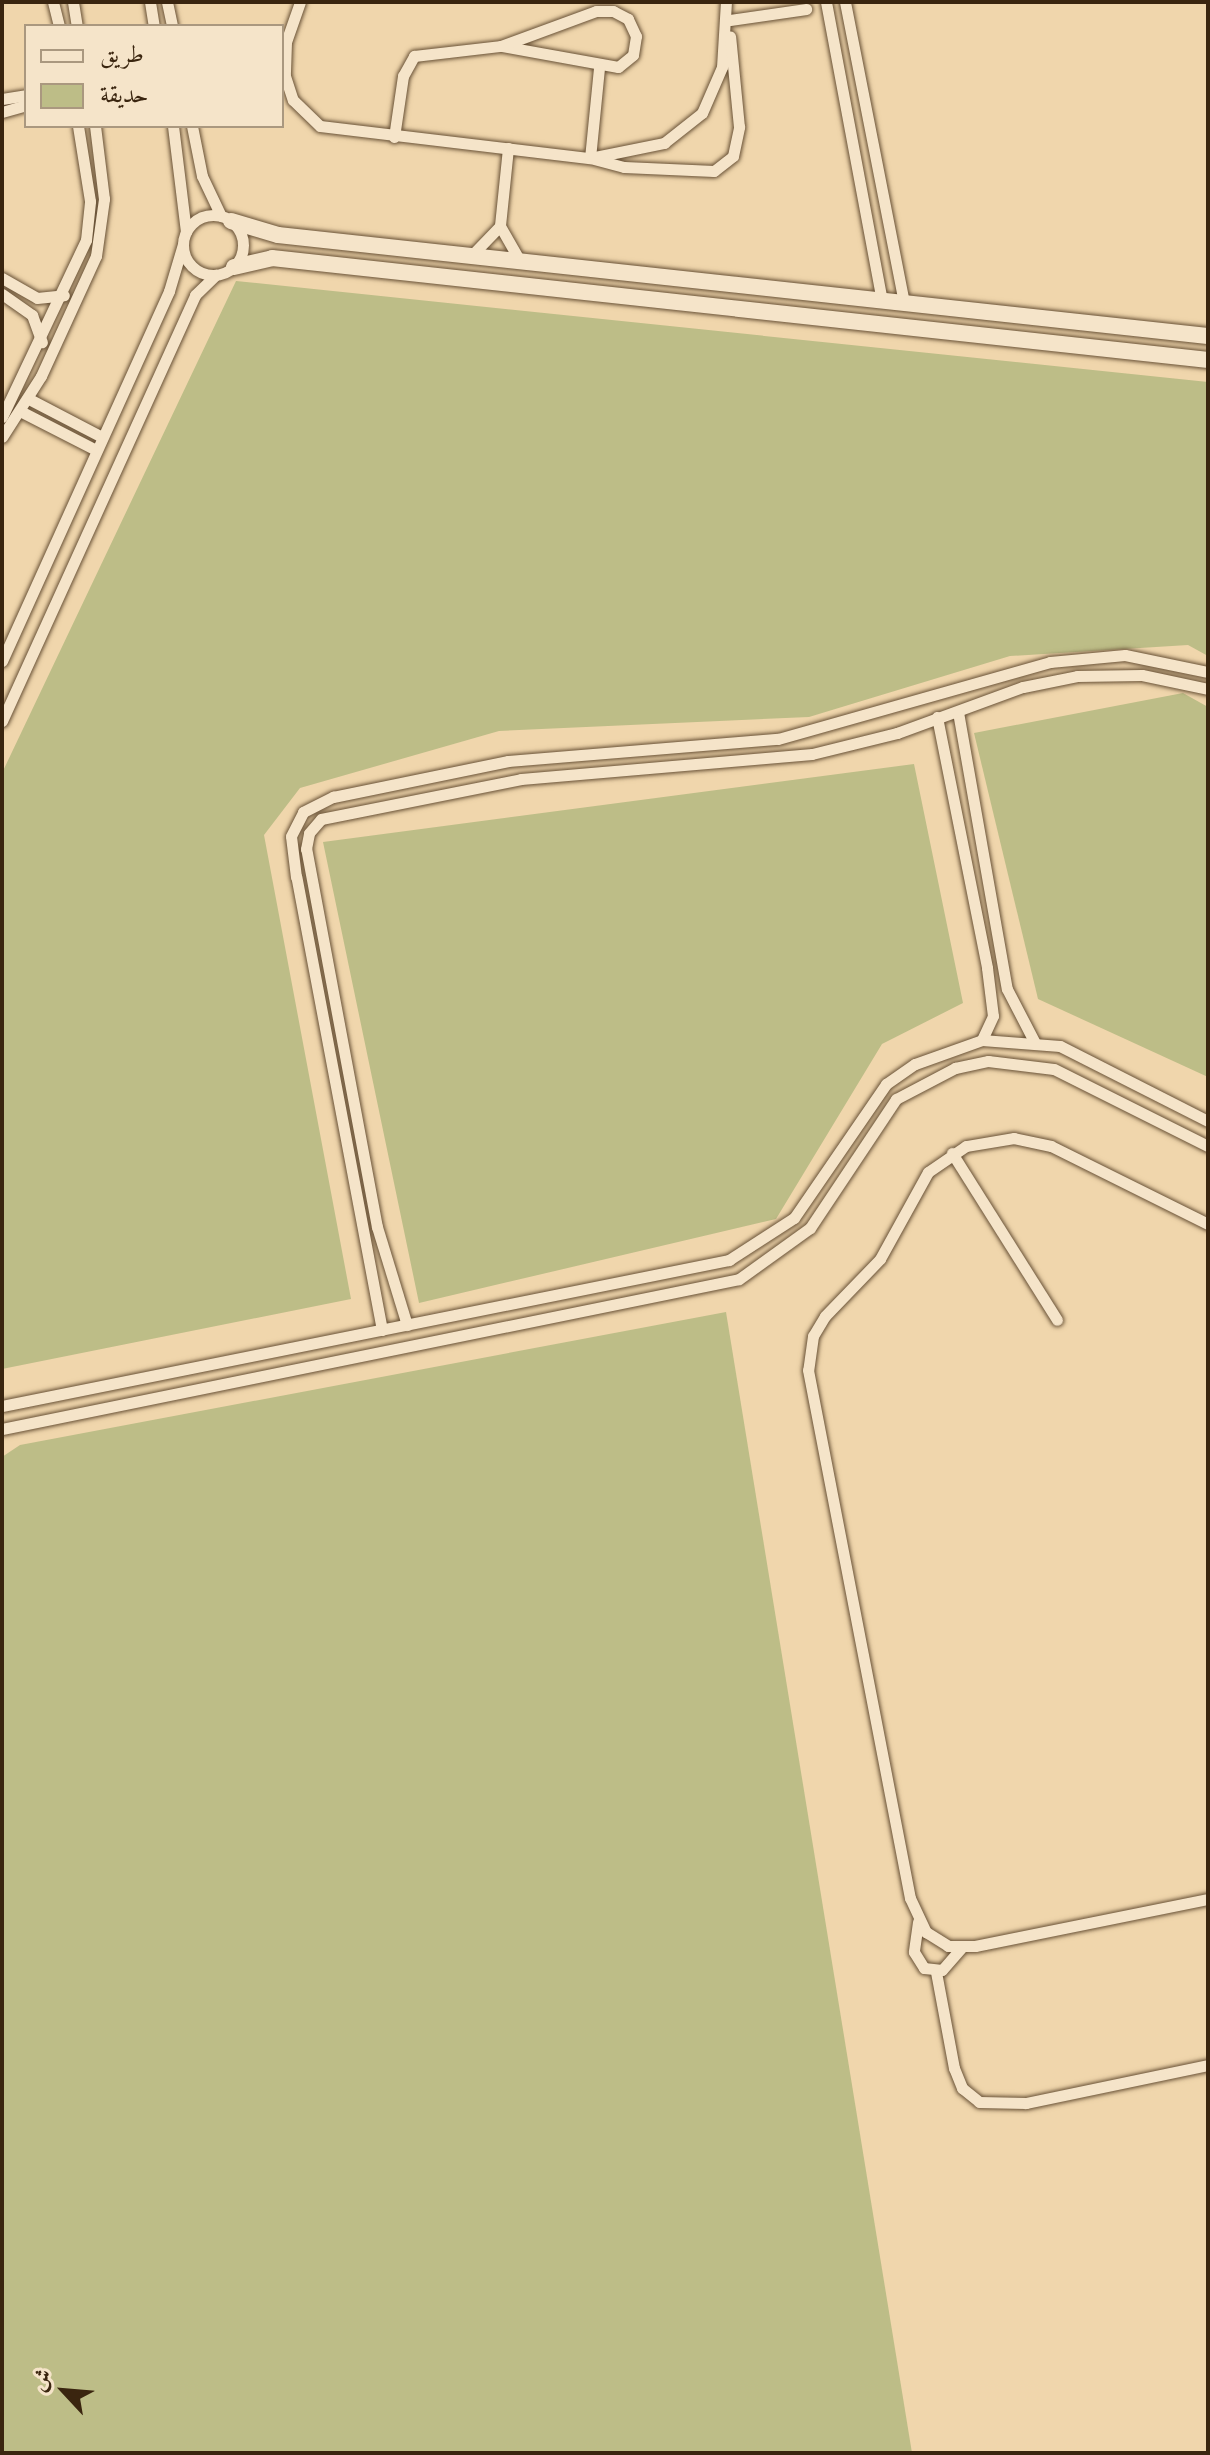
<!DOCTYPE html>
<html>
<head>
<meta charset="utf-8">
<style>
  body { margin:0 }
  #map { position:relative; width:1210px; height:2455px; overflow:hidden; background:#f0d6ac; font-family:"Libre Bodoni",Amiri,serif }
  div>[style] { position:absolute }
  .green>* { inset:0; background:#bdbd87 }
  .roads { filter:drop-shadow(0 0 2px #685136) drop-shadow(0 0 2px #685136) }
  .street>* { height:11px; margin:-5.5px; padding:0 5.5px; transform-origin:5.5px; border-radius:5.5px; background:#f5e4c9 }
  .street>.ring { margin:-5.5px; padding:0; box-sizing:content-box; background:none; border:11px solid #f5e4c9; border-radius:50% }
  .secondary>* { height:16px; margin:-8px; padding:0 8px; transform-origin:8px; border-radius:8px; background:#f5e4c9 }
  span { translate:-50% -50%; white-space:nowrap; text-align:center; line-height:1.15; -webkit-text-stroke:7px #f5e4c9; paint-order:stroke }
  .frame { position:absolute; inset:0; border:4px solid #3a250f; pointer-events:none }
  .legend { position:absolute; left:24px; top:24px; width:260px; height:104px; box-sizing:border-box; background:#f5e4c9; border:2px solid #aa987f; margin:0; padding:10px 14px; list-style:none; font-size:24px; color:#3a250f }
  .legend li { display:flex; align-items:center; gap:16px; height:40px }
  .legend b { width:40px; border:2px solid #aa987f }
  .north { position:absolute; left:24px; top:2351px; width:80px; height:80px; -webkit-text-stroke:6px #f5e4c9; paint-order:stroke; rotate:296deg; font-size:22px; font-weight:700; line-height:32px; text-align:center; color:#3a250f }
  .north::after { content:''; display:block; margin:auto; width:28px; height:36px; background:#3a250f; clip-path:polygon(50% 0,100% 100%,50% 72%,0 100%) }
</style>
</head>
<body>
<div id="map">
  <div class="green">
    <i style="clip-path:polygon(236px 281px,1208px 382px,1208px 656px,1188px 645px,1010px 656px,809px 717px,499px 731px,300px 788px,264px 835px,351px 1299px,2px 1369px,2px 773px)"></i>
    <i style="clip-path:polygon(1183px 693px,1208px 707px,1208px 1077px,1038px 999px,974px 733px)"></i>
    <i style="clip-path:polygon(914px 764px,963px 1003px,882px 1044px,776px 1219px,419px 1303px,323px 842px)"></i>
    <i style="clip-path:polygon(726px 1312px,912px 2453px,2px 2453px,2px 1457px,20px 1445px)"></i>
  </div>
  <div class="roads">
    <div class="street">
      <i style="left:53px;top:2px;width:25px;rotate:76deg"></i>
      <i style="left:73px;top:2px;width:24px;rotate:81deg"></i>
      <i style="left:150px;top:2px;width:24px;rotate:81deg"></i>
      <i style="left:167px;top:2px;width:25px;rotate:78deg"></i>
      <i style="left:300px;top:2px;width:42px;rotate:109.3deg"></i>
      <i style="left:286px;top:42px;width:34px;rotate:92deg"></i>
      <i style="left:285px;top:76px;width:25px;rotate:72deg"></i>
      <i style="left:293px;top:100px;width:37px;rotate:44deg"></i>
      <i style="left:320px;top:126px;width:272px;rotate:6.8deg"></i>
      <i style="left:590px;top:158px;width:76px;rotate:-11.5deg"></i>
      <i style="left:664px;top:143px;width:48px;rotate:-38.3deg"></i>
      <i style="left:702px;top:113px;width:50px;rotate:-66.5deg"></i>
      <i style="left:722px;top:67px;width:65px;rotate:-86.5deg"></i>
      <i style="left:826px;top:2px;width:304px;rotate:79.4deg"></i>
      <i style="left:845px;top:2px;width:308px;rotate:78.9deg"></i>
      <i style="left:613px;top:11px;width:17px;rotate:28deg"></i>
      <i style="left:628px;top:19px;width:19px;rotate:65deg"></i>
      <i style="left:636px;top:36px;width:19px;rotate:99deg"></i>
      <i style="left:633px;top:55px;width:19px;rotate:141deg"></i>
      <i style="left:618px;top:67px;width:119px;rotate:-169.8deg"></i>
      <i style="left:501px;top:46px;width:101px;rotate:-20.2deg"></i>
      <i style="left:596px;top:11px;width:17px"></i>
      <i style="left:730px;top:20px;width:77px;rotate:-8.2deg"></i>
      <i style="left:599px;top:68px;width:90px;rotate:95.7deg"></i>
      <i style="left:590px;top:158px;width:35px;rotate:15deg"></i>
      <i style="left:624px;top:167px;width:90px;rotate:2.5deg"></i>
      <i style="left:714px;top:171px;width:24px;rotate:-38deg"></i>
      <i style="left:733px;top:156px;width:30px;rotate:-78deg"></i>
      <i style="left:739px;top:127px;width:91px;rotate:-95.6deg"></i>
      <i style="left:2px;top:99px;width:24px;rotate:-9deg"></i>
      <i style="left:2px;top:112px;width:25px;rotate:-16deg"></i>
      <i style="left:173px;top:126px;width:107px;rotate:83deg"></i>
      <i style="left:192px;top:126px;width:51px;rotate:78.7deg"></i>
      <i style="left:202px;top:176px;width:44px;rotate:64.6deg"></i>
      <i style="left:394px;top:137px;width:62px;rotate:-81.6deg"></i>
      <i style="left:403px;top:76px;width:23px;rotate:-61deg"></i>
      <i style="left:414px;top:56px;width:88px;rotate:-6.6deg"></i>
      <i style="left:508px;top:148px;width:78px;rotate:95.9deg"></i>
      <i style="left:500px;top:226px;width:40px;rotate:60.3deg"></i>
      <i class="ring" style="left:183px;top:215px;width:49px;height:49px"></i>
      <i style="left:471px;top:256px;width:42px;rotate:-46deg"></i>
      <i style="left:2px;top:278px;width:40px;rotate:29.7deg"></i>
      <i style="left:37px;top:298px;width:27px;rotate:-6deg"></i>
      <i style="left:2px;top:294px;width:37px;rotate:35deg"></i>
      <i style="left:32px;top:315px;width:29px;rotate:70deg"></i>
      <i style="left:29px;top:399px;width:82px;rotate:27.5deg"></i>
      <i style="left:22px;top:412px;width:83px;rotate:27.2deg"></i>
      <i style="left:2px;top:417px;width:196px;rotate:-64.6deg"></i>
      <i style="left:86px;top:240px;width:39px;rotate:-84deg"></i>
      <i style="left:90px;top:201px;width:76px;rotate:-99.1deg"></i>
      <i style="left:2px;top:437px;width:72px;rotate:-57.4deg"></i>
      <i style="left:41px;top:376px;width:132px;rotate:-65.4deg"></i>
      <i style="left:96px;top:256px;width:58px;rotate:-82deg"></i>
      <i style="left:104px;top:199px;width:74px;rotate:-97deg"></i>
      <i style="left:2px;top:661px;width:406px;rotate:-65.7deg"></i>
      <i style="left:169px;top:291px;width:49px;rotate:-73.4deg"></i>
      <i style="left:958px;top:712px;width:281px;rotate:80deg"></i>
      <i style="left:1007px;top:989px;width:59px;rotate:62.6deg"></i>
      <i style="left:937px;top:717px;width:256px;rotate:78.7deg"></i>
      <i style="left:987px;top:968px;width:48px;rotate:82.9deg"></i>
      <i style="left:993px;top:1016px;width:26px;rotate:115deg"></i>
      <i style="left:2px;top:721px;width:468px;rotate:-65.6deg"></i>
      <i style="left:195px;top:295px;width:29px;rotate:-44deg"></i>
      <i style="left:952px;top:1153px;width:197px;rotate:57.8deg"></i>
      <i style="left:1208px;top:1224px;width:175px;rotate:-153.6deg"></i>
      <i style="left:1051px;top:1146px;width:38px;rotate:-168deg"></i>
      <i style="left:1014px;top:1138px;width:49px;rotate:170.5deg"></i>
      <i style="left:966px;top:1146px;width:46px;rotate:145.6deg"></i>
      <i style="left:928px;top:1172px;width:99px;rotate:118.9deg"></i>
      <i style="left:880px;top:1259px;width:79px;rotate:134deg"></i>
      <i style="left:825px;top:1316px;width:23px;rotate:121deg"></i>
      <i style="left:813px;top:1336px;width:34px;rotate:98deg"></i>
      <i style="left:808px;top:1370px;width:538px;rotate:79.07deg"></i>
      <i style="left:910px;top:1898px;width:38px;rotate:65deg"></i>
      <i style="left:926px;top:1932px;width:26px;rotate:32deg"></i>
      <i style="left:948px;top:1946px;width:27px"></i>
      <i style="left:975px;top:1946px;width:238px;rotate:-11.4deg"></i>
      <i style="left:407px;top:1325px;width:102px;rotate:-107deg"></i>
      <i style="left:377px;top:1227px;width:385px;rotate:-100.6deg"></i>
      <i style="left:306px;top:849px;width:16px;rotate:-79deg"></i>
      <i style="left:309px;top:833px;width:18px;rotate:-49deg"></i>
      <i style="left:321px;top:819px;width:204px;rotate:-11.3deg"></i>
      <i style="left:521px;top:779px;width:292px;rotate:-4.9deg"></i>
      <i style="left:812px;top:754px;width:88px;rotate:-13.9deg"></i>
      <i style="left:897px;top:733px;width:134px;rotate:-20.1deg"></i>
      <i style="left:1023px;top:687px;width:55px;rotate:-11.5deg"></i>
      <i style="left:1077px;top:676px;width:65px;rotate:-0.9deg"></i>
      <i style="left:1142px;top:675px;width:67px;rotate:12deg"></i>
      <i style="left:382px;top:1330px;width:461px;rotate:-100.7deg"></i>
      <i style="left:296px;top:877px;width:41px;rotate:-97deg"></i>
      <i style="left:291px;top:836px;width:27px;rotate:-63deg"></i>
      <i style="left:303px;top:812px;width:34px;rotate:-27deg"></i>
      <i style="left:333px;top:797px;width:179px;rotate:-11.6deg"></i>
      <i style="left:508px;top:761px;width:271px;rotate:-4.7deg"></i>
      <i style="left:778px;top:739px;width:283px;rotate:-15.8deg"></i>
      <i style="left:1050px;top:662px;width:75px;rotate:-5.3deg"></i>
      <i style="left:1125px;top:655px;width:85px;rotate:11.6deg"></i>
      <i style="left:2px;top:1406px;width:742px;rotate:-11.36deg"></i>
      <i style="left:729px;top:1260px;width:77px;rotate:-32.9deg"></i>
      <i style="left:794px;top:1218px;width:163px;rotate:-55.5deg"></i>
      <i style="left:886px;top:1084px;width:35px;rotate:-35deg"></i>
      <i style="left:915px;top:1064px;width:71px;rotate:-19.7deg"></i>
      <i style="left:982px;top:1040px;width:78px;rotate:4.4deg"></i>
      <i style="left:1060px;top:1046px;width:166px;rotate:26.9deg"></i>
      <i style="left:2px;top:1429px;width:752px;rotate:-11.5deg"></i>
      <i style="left:739px;top:1279px;width:87px;rotate:-35.7deg"></i>
      <i style="left:810px;top:1228px;width:155px;rotate:-56.3deg"></i>
      <i style="left:896px;top:1099px;width:67px;rotate:-27.7deg"></i>
      <i style="left:955px;top:1068px;width:34px;rotate:-12deg"></i>
      <i style="left:988px;top:1061px;width:66px;rotate:6.9deg"></i>
      <i style="left:1054px;top:1069px;width:172px;rotate:26.6deg"></i>
      <i style="left:918px;top:1922px;width:30px;rotate:98deg"></i>
      <i style="left:914px;top:1952px;width:19px;rotate:58deg"></i>
      <i style="left:924px;top:1968px;width:18px;rotate:6deg"></i>
      <i style="left:942px;top:1970px;width:29px;rotate:-49deg"></i>
      <i style="left:936px;top:1972px;width:98px;rotate:79.4deg"></i>
      <i style="left:954px;top:2068px;width:22px;rotate:68deg"></i>
      <i style="left:962px;top:2088px;width:22px;rotate:39deg"></i>
      <i style="left:979px;top:2102px;width:47px;rotate:1.2deg"></i>
      <i style="left:1026px;top:2103px;width:186px;rotate:-11.8deg"></i>
    </div>
    <div class="secondary">
      <i style="left:231px;top:221px;width:49px;rotate:16.6deg"></i>
      <i style="left:278px;top:235px;width:935px;rotate:6.2deg"></i>
      <i style="left:234px;top:267px;width:39px;rotate:-13deg"></i>
      <i style="left:272px;top:258px;width:942px;rotate:6.22deg"></i>
    </div>
  </div>
  <div class="frame"></div>
  <ul class="legend">
  <li><b style="height:10px;background:#f5e4c9"></b>طريق</li>
  <li><b style="height:22px;background:#bdbd87"></b>حديقة</li>
  </ul>
  <div class="north">ش</div>
</div>
</body>
</html>
